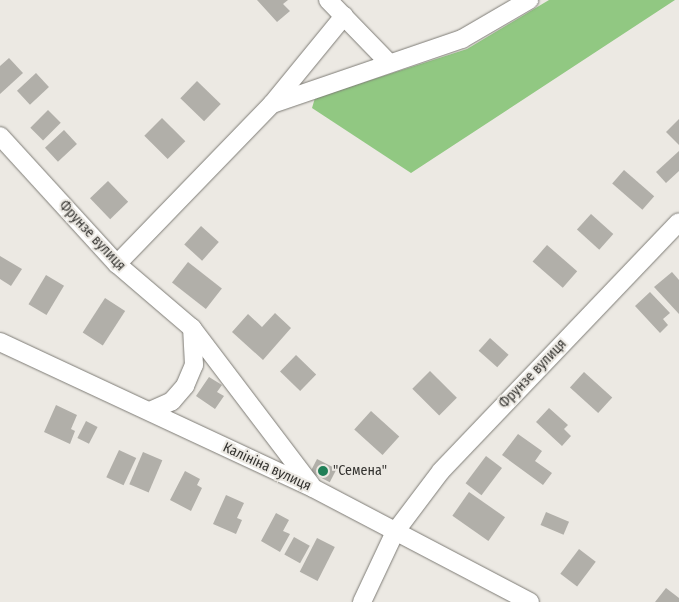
<!DOCTYPE html>
<html>
<head>
<meta charset="utf-8">
<style>
  body { margin:0 }
  #map { position:relative; width:679px; height:602px; overflow:hidden; background:#ece9e3; font-family:"Fira Sans Condensed",sans-serif }
  div>[style] { position:absolute }
  .green>* { inset:0; background:#91c882 }
  .building>* { inset:0; background:#b1afa9; transform-origin:0 0 }
  .roads { filter:drop-shadow(0 0 1px #7d7b75) drop-shadow(0 0 1px #7d7b75) }
  .minor>* { height:18px; margin:-9px; padding:0 9px; transform-origin:9px; border-radius:9px; background:#fff }
  .dots>* { width:14px; height:14px; translate:-50% -50%; box-sizing:border-box; border:2px solid #ece9e3; border-radius:50% }
  span { translate:-50% -50%; white-space:nowrap; text-align:center; line-height:1.15; -webkit-text-stroke:4px #ece9e3; paint-order:stroke }
  .street-label { font-size:14px; color:#343330 }
  .poi-label { font-size:14px; color:#343330 }
  .left { translate:0 -50%; text-align:left }
</style>
</head>
<body>
<div id="map">
  <div class="green">
    <i style="clip-path:polygon(549px 0,675px 0,411px 173px,312px 108px,315px 98px,467px 49px)"></i>
  </div>
  <div class="building">
    <i style="clip-path:polygon(257px 0,288px 0,283px 4px,290px 11px,277px 22px)"></i>
    <i style="clip-path:polygon(9px 58px,23px 73px,0 94px,0 66px)"></i>
    <i style="left:36px;top:73px;width:19px;height:26px;rotate:47deg"></i>
    <i style="left:197px;top:81px;width:33px;height:24px;rotate:44deg"></i>
    <i style="left:48px;top:110px;width:18px;height:25px;rotate:45deg"></i>
    <i style="left:162px;top:118px;width:33px;height:25px;rotate:45deg"></i>
    <i style="clip-path:polygon(679px 119px,679px 145px,666px 132px)"></i>
    <i style="left:64px;top:130px;width:19px;height:26px;rotate:47deg"></i>
    <i style="clip-path:polygon(679px 151px,679px 171px,666px 183px,656px 172px)"></i>
    <i style="left:624px;top:170px;width:40px;height:18px;rotate:41deg"></i>
    <i style="left:108px;top:181px;width:29px;height:25px;rotate:46deg"></i>
    <i style="left:591px;top:214px;width:30px;height:21px;rotate:42deg"></i>
    <i style="left:201px;top:226px;width:24px;height:25px;rotate:42deg"></i>
    <i style="left:547px;top:245px;width:40px;height:22px;rotate:41deg"></i>
    <i style="clip-path:polygon(0 256px,22px 269px,11px 286px,0 279px)"></i>
    <i style="left:188px;top:262px;width:43px;height:26px;rotate:38deg"></i>
    <i style="clip-path:polygon(672px 272px,679px 280px,679px 314px,654px 287px)"></i>
    <i style="left:46px;top:275px;width:21px;height:34px;rotate:31deg"></i>
    <i style="clip-path:polygon(650px 292px,670px 313px,663px 319px,668px 325px,660px 333px,635px 306px)"></i>
    <i style="left:105px;top:298px;width:24px;height:41px;rotate:33deg"></i>
    <i style="clip-path:polygon(275px 313px,291px 328px,263px 360px,232px 332px,248px 314px,262px 327px)"></i>
    <i style="left:490px;top:338px;width:25px;height:17px;rotate:42deg"></i>
    <i style="left:296px;top:355px;width:28px;height:23px;rotate:44deg"></i>
    <i style="left:430px;top:371px;width:38px;height:25px;rotate:45deg"></i>
    <i style="left:584px;top:372px;width:38px;height:21px;rotate:42deg"></i>
    <i style="clip-path:polygon(209px 377px,222px 385px,217px 392px,224px 396px,215px 409px,196px 396px)"></i>
    <i style="clip-path:polygon(56px 405px,77px 415px,71px 429px,75px 431px,70px 444px,44px 432px)"></i>
    <i style="clip-path:polygon(549px 408px,568px 425px,564px 429px,571px 436px,562px 446px,536px 422px)"></i>
    <i style="left:371px;top:411px;width:38px;height:25px;rotate:42deg"></i>
    <i style="left:86px;top:421px;width:13px;height:19px;rotate:27deg"></i>
    <i style="clip-path:polygon(518px 434px,542px 451px,535px 461px,552px 473px,543px 485px,502px 455px)"></i>
    <i style="left:119px;top:450px;width:19px;height:30px;rotate:25deg"></i>
    <i style="left:143px;top:452px;width:21px;height:35px;rotate:23deg"></i>
    <i style="left:486px;top:456px;width:20px;height:34px;rotate:37deg"></i>
    <i style="left:317px;top:459px;width:22px;height:15px;rotate:27deg"></i>
    <i style="clip-path:polygon(185px 471px,200px 479px,197px 485px,202px 488px,191px 511px,170px 500px)"></i>
    <i style="left:469px;top:492px;width:44px;height:29px;rotate:35deg"></i>
    <i style="clip-path:polygon(226px 495px,244px 503px,237px 518px,242px 520px,236px 534px,213px 524px)"></i>
    <i style="left:546px;top:512px;width:25px;height:14px;rotate:23deg"></i>
    <i style="clip-path:polygon(276px 513px,289px 520px,283px 531px,290px 534px,280px 552px,261px 541px)"></i>
    <i style="left:294px;top:537px;width:18px;height:20px;rotate:29deg"></i>
    <i style="left:317px;top:538px;width:20px;height:38px;rotate:27deg"></i>
    <i style="left:579px;top:549px;width:21px;height:31px;rotate:37deg"></i>
    <i style="clip-path:polygon(666px 588px,679px 598px,679px 602px,655px 602px)"></i>
  </div>
  <div class="roads">
    <div class="minor">
      <i style="left:328px;top:0;width:86px;rotate:45.9deg"></i>
      <i style="left:272px;top:104px;width:114px;rotate:-50.7deg"></i>
      <i style="left:0;top:136px;width:173px;rotate:47.6deg"></i>
      <i style="left:117px;top:264px;width:99px;rotate:40.5deg"></i>
      <i style="left:192px;top:328px;width:197px;rotate:52.8deg"></i>
      <i style="left:117px;top:264px;width:223px;rotate:-45.9deg"></i>
      <i style="left:272px;top:104px;width:201px;rotate:-18.9deg"></i>
      <i style="left:462px;top:39px;width:78px;rotate:-30.2deg"></i>
      <i style="left:0;top:342px;width:345px;rotate:25deg"></i>
      <i style="left:313px;top:488px;width:245px;rotate:27.7deg"></i>
      <i style="left:150px;top:411px;width:24px;rotate:-24deg"></i>
      <i style="left:172px;top:401px;width:20px;rotate:-49deg"></i>
      <i style="left:185px;top:386px;width:23px;rotate:-67deg"></i>
      <i style="left:194px;top:365px;width:37px;rotate:-93deg"></i>
      <i style="left:362px;top:602px;width:77px;rotate:-64.8deg"></i>
      <i style="left:395px;top:532px;width:76px;rotate:-53deg"></i>
      <i style="left:441px;top:471px;width:344px;rotate:-46.3deg"></i>
    </div>
  </div>
  <div class="dots">
    <i style="left:323px;top:471px;background:#207f57"></i>
  </div>
  <div class="street-label">
    <span style="left:92px;top:236px;rotate:47deg">Фрунзе вулиця</span>
    <span style="left:533px;top:374px;rotate:-46deg">Фрунзе вулиця</span>
    <span style="left:267px;top:467px;rotate:25deg">Калініна вулиця</span>
  </div>
  <div class="poi-label">
    <span class="left" style="left:333px;top:471px">"Семена"</span>
  </div>
</div>
</body>
</html>
